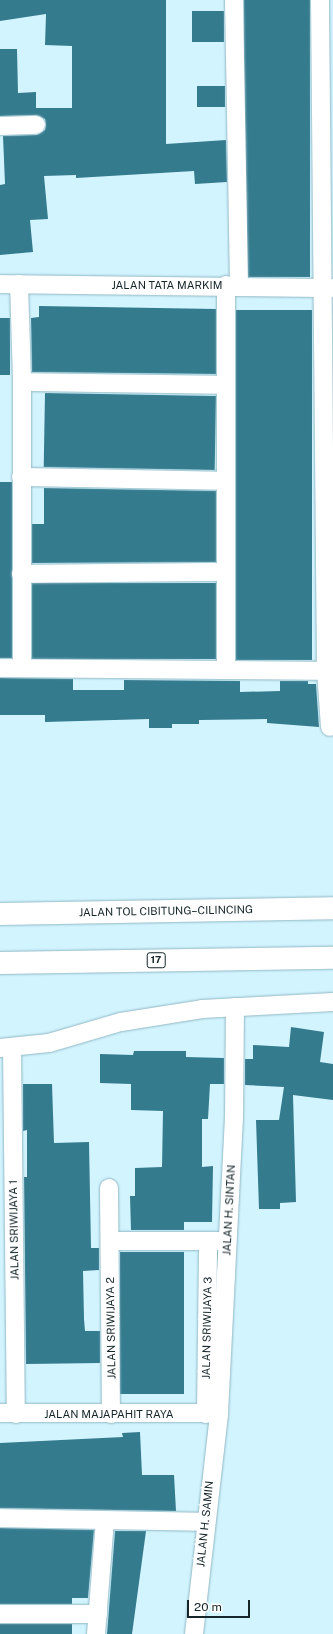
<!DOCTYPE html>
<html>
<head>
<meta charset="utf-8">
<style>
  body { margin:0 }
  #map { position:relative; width:333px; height:1634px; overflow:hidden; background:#d2f4fe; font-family:"Public Sans",sans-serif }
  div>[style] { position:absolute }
  .building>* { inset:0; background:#347b8e; transform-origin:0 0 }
  .roads { filter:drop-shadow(0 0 1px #90b8c5) drop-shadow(0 0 1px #90b8c5) }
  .street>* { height:18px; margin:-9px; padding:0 9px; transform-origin:9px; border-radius:9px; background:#fff }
  .highway>* { height:22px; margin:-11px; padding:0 11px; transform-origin:11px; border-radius:11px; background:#fff }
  span { translate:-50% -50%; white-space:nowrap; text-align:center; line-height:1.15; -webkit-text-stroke:4px #fff; paint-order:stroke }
  .shield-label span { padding:1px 3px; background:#fff; border:1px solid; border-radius:3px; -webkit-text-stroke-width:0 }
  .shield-label { font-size:10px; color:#15252a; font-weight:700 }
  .street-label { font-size:11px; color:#15252a }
  .scale { position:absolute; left:187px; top:1600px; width:63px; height:18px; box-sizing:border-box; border:2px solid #15252a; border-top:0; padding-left:5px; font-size:12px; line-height:14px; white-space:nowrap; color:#15252a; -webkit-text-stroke:3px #fff; paint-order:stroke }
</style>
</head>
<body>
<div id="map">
  <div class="building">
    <i style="clip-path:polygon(0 0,166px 0,166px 144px,226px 140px,227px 182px,195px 184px,194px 171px,76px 178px,76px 175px,44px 176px,48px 219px,30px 220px,33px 252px,0 255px,0 185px,5px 184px,3px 136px,37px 135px,45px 130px,46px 125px,45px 119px,36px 115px,0 116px,0 49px,17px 49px,18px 93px,36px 92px,36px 108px,72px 108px,72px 46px,45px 45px,46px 14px,0 21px)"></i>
    <i style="left:244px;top:0;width:66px;height:277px"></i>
    <i style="left:224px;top:11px;width:31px;height:32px;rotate:90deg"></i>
    <i style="left:225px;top:86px;width:21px;height:28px;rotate:90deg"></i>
    <i style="clip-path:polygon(39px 306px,216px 309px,216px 374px,32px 372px,31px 318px,39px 317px)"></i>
    <i style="left:236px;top:310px;width:76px;height:350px"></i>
    <i style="left:0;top:318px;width:10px;height:57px"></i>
    <i style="left:45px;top:393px;width:171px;height:74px;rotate:1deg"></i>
    <i style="left:0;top:482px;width:12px;height:176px"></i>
    <i style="clip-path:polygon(44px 488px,216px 491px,216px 562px,32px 563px,32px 524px,44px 524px)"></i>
    <i style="left:216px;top:583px;width:76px;height:184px;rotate:90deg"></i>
    <i style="clip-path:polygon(0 678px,73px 679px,73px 690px,124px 690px,124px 680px,240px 681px,240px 692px,280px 691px,280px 681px,308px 681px,308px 684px,316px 684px,319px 727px,267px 723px,267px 719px,199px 720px,199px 724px,172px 724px,172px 728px,149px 728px,149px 719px,45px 722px,45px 715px,0 715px)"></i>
    <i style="clip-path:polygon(291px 1027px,324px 1032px,320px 1062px,333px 1064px,333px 1100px,293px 1095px,296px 1202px,280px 1203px,280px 1209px,259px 1209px,256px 1120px,279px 1120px,284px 1087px,245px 1085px,245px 1059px,253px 1059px,253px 1045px,289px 1047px)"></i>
    <i style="clip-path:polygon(134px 1051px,186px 1051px,186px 1057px,224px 1058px,224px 1084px,210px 1084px,208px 1119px,202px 1119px,202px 1167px,213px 1166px,212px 1222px,184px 1222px,184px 1230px,131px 1230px,130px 1196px,135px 1196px,135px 1168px,162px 1167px,163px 1111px,131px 1110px,131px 1084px,100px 1083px,100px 1054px,133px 1055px)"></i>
    <i style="clip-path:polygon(23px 1084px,52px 1084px,54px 1143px,89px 1142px,91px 1248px,99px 1248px,99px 1270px,83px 1271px,84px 1319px,85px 1331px,100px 1331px,100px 1363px,26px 1364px,24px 1177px,27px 1177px,27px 1130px,23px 1131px)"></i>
    <i style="left:120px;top:1252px;width:64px;height:142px"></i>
    <i style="clip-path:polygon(140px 1432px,142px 1475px,174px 1475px,176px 1511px,0 1508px,0 1443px,123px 1437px,122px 1433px)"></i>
    <i style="clip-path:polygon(0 1528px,94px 1530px,88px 1598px,72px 1598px,72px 1604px,0 1604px)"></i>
    <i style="clip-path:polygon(115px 1531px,146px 1531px,132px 1634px,107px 1634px)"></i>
    <i style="left:0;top:1624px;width:72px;height:10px"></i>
  </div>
  <div class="roads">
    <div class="street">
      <i style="left:234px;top:0;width:286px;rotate:89deg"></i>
      <i style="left:320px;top:0;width:671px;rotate:89.49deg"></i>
      <i style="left:326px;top:671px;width:56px;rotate:85.9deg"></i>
      <i style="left:0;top:126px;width:36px;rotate:-2deg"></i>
      <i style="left:0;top:284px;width:333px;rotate:0.7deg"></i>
      <i style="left:19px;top:284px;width:98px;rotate:88.2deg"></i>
      <i style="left:22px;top:382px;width:286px;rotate:90deg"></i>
      <i style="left:226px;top:285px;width:384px;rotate:90deg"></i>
      <i style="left:22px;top:382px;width:204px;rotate:0.8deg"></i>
      <i style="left:21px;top:477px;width:204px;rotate:1.1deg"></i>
      <i style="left:21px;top:574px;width:204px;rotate:-0.6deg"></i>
      <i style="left:0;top:668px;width:333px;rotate:0.5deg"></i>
      <i style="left:12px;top:1047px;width:367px;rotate:89.4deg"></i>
      <i style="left:0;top:1048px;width:49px;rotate:-5.8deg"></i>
      <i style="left:49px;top:1043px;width:75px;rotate:-16.3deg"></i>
      <i style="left:121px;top:1022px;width:82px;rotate:-9.1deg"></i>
      <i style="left:202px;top:1009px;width:131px;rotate:-3.1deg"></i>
      <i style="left:109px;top:1188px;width:226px;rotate:89.5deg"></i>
      <i style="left:110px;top:1241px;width:109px"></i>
      <i style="left:0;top:1413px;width:219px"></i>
      <i style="left:206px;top:1414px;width:173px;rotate:-89.3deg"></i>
      <i style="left:0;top:1518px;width:205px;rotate:1.1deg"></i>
      <i style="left:0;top:1614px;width:98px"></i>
      <i style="left:96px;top:1634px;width:114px;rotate:-85.5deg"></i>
      <i style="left:194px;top:1634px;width:222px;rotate:-83.5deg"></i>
      <i style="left:219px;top:1413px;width:294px;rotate:-87.1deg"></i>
      <i style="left:234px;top:1119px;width:112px;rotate:-89.5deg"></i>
    </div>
    <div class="highway">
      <i style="left:0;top:914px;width:333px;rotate:-1deg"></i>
      <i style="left:0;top:963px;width:333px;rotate:-0.9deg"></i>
    </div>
  </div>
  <div class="shield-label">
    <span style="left:156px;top:960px">17</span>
  </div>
  <div class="street-label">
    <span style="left:167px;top:285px">JALAN TATA MARKIM</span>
    <span style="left:166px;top:911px;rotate:-1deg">JALAN TOL CIBITUNG–CILINCING</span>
    <span style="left:229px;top:1210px;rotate:-87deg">JALAN H. SINTAN</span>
    <span style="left:14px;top:1230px;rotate:-91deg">JALAN SRIWIJAYA 1</span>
    <span style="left:111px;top:1328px;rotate:-91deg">JALAN SRIWIJAYA 2</span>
    <span style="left:207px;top:1328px;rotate:-89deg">JALAN SRIWIJAYA 3</span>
    <span style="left:109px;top:1414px">JALAN MAJAPAHIT RAYA</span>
    <span style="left:205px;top:1524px;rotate:-84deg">JALAN H. SAMIN</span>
  </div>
  <div class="scale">20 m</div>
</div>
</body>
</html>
